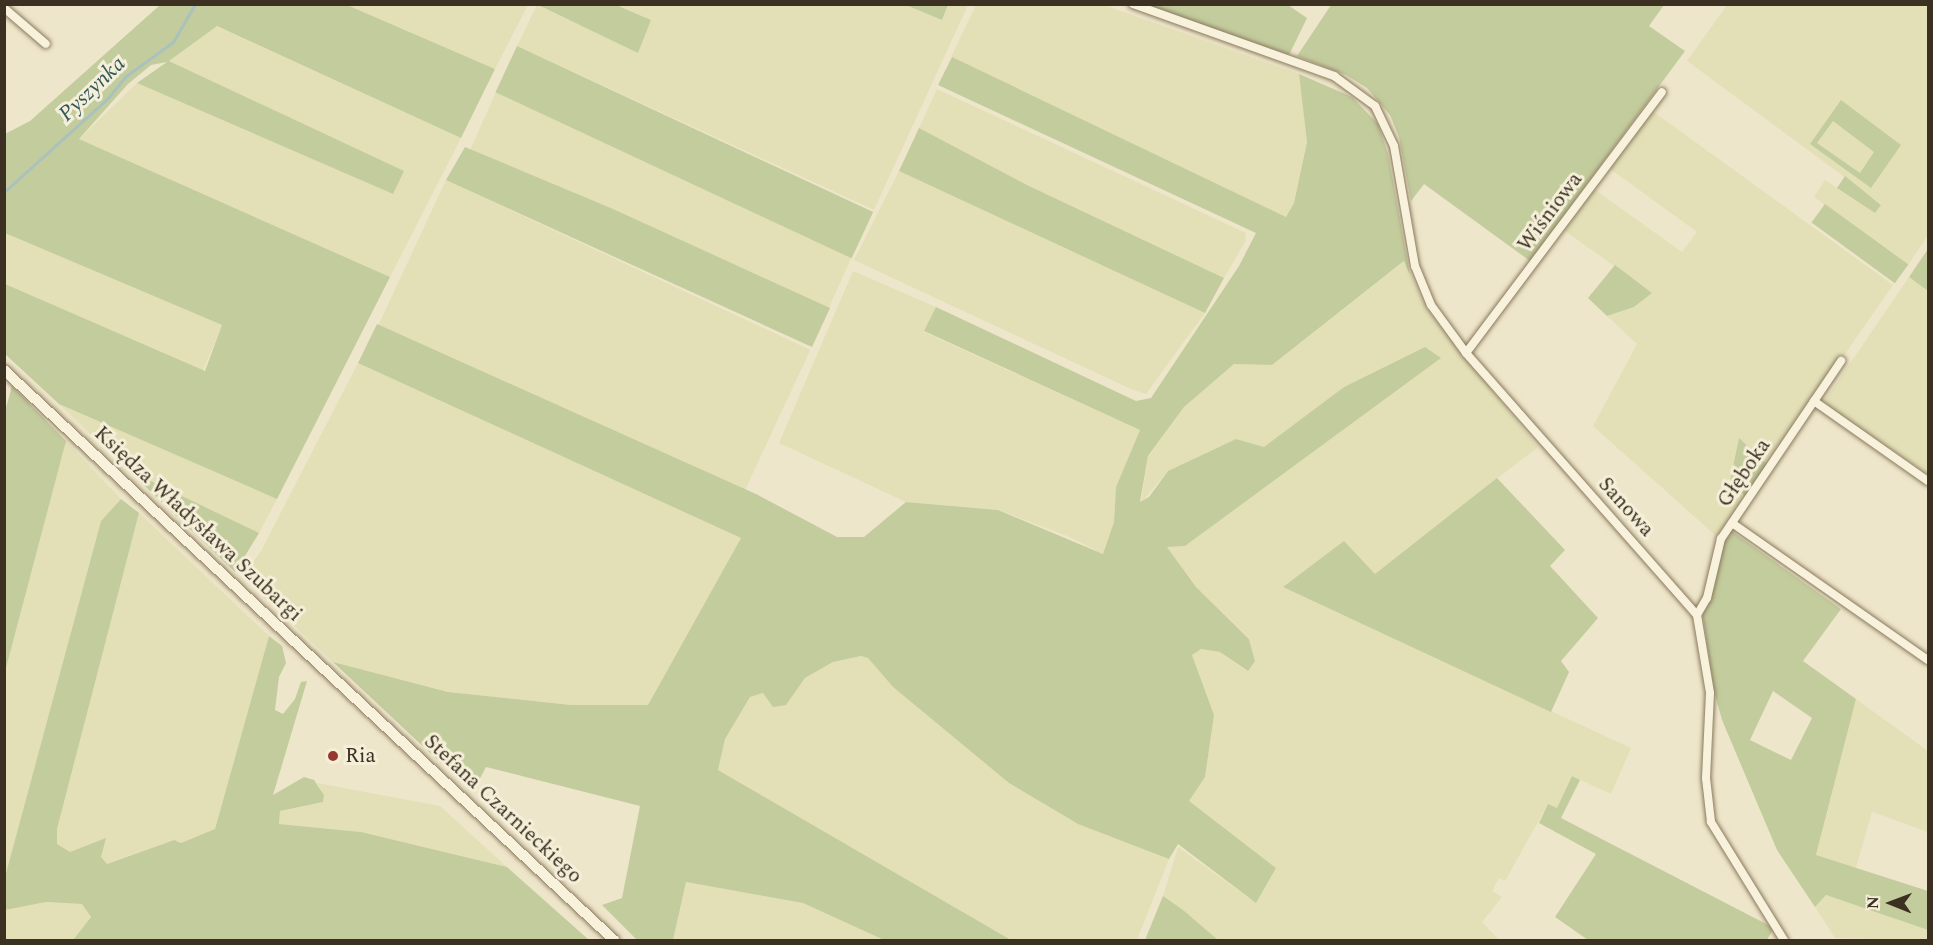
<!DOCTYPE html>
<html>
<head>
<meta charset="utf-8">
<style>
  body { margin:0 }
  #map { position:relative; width:1933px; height:945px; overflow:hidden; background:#eee6ca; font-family:Spectral,serif }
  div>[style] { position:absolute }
  .farmland>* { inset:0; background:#e3e0b7; transform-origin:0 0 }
  .green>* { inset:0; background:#c3cc9d; transform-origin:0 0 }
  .stream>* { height:3px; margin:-1.5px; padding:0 1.5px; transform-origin:1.5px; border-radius:1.5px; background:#aac2bd }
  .roads { filter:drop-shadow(0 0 2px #8a795e) drop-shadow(0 0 2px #8a795e) }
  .street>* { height:8px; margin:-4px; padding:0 4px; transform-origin:4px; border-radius:4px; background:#f8f2dd }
  .secondary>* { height:10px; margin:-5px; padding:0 5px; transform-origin:5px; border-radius:5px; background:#f8f2dd }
  .dots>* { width:16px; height:16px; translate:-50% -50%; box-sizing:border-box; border:3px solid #f5efd9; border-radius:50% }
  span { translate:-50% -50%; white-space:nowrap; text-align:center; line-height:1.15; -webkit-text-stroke:6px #f5efd9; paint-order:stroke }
  .street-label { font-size:21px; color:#3b3021 }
  .poi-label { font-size:21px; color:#3b3021 }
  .left { translate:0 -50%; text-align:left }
  .water-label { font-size:22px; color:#31595a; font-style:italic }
  .frame { position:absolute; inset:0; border:6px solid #3b3021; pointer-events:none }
  .north { position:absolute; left:1861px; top:873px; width:60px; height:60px; -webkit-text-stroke:4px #f5efd9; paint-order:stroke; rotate:271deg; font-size:16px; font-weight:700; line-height:24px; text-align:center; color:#3b3021 }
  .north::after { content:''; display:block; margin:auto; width:21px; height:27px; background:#3b3021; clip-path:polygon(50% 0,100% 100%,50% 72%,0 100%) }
</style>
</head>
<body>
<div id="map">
  <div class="farmland">
    <i style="clip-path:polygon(906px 4px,942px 20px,948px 5px,968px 5px,874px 210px,517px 46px,537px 5px,637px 52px,651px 20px,616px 5px)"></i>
    <i style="clip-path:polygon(347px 5px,528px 5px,495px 69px)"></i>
    <i style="clip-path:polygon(976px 5px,1104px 5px,1299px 74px,1307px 141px,1294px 203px,1286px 217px,951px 57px)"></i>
    <i style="clip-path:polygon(1727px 5px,1928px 5px,1928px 235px,1908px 265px,1814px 197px,1825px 180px,1875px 213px,1881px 204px,1687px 61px)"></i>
    <i style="clip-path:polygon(216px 26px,461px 138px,390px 277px,79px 139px,137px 83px,393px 194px,403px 171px,169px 61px)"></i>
    <i style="clip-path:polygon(937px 89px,1246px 233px,1245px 242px,1224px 278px,1027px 185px,919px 128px)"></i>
    <i style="left:496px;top:92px;width:392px;height:63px;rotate:24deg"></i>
    <i style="clip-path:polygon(1651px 110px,1893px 285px,1768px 465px,1739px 439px,1730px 481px,1745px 496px,1716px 536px,1593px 426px,1637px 344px,1607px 316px,1634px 307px,1652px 293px,1565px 231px,1594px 189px,1682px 252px,1697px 232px,1609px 168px)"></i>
    <i style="clip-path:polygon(899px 171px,1205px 313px,1146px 394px,1133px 390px,854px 260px)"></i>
    <i style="left:446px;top:180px;width:402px;height:160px;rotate:25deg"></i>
    <i style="left:5px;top:233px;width:236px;height:51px;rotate:23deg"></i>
    <i style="clip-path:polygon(1405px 261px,1427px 310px,1538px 447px,1375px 574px,1283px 587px,1631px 748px,1611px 794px,1572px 776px,1557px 808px,1548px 804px,1505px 881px,1499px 878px,1492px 891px,1502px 897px,1482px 922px,1499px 940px,1218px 940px,1163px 896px,1178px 847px,1256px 903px,1208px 818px,1188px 801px,1205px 777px,1214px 715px,1192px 655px,1201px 649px,1220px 652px,1247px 671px,1255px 661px,1249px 638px,1196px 587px,1167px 547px,1185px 546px,1440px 358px,1425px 347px,1344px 387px,1264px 448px,1236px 439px,1168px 471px,1141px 503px,1148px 457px,1184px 407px,1234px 364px,1272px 365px)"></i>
    <i style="clip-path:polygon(853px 271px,936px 307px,924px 332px,1140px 430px,1116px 487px,1114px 522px,1103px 554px,1067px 536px,998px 510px,906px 502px,779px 443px)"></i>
    <i style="clip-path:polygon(1909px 277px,1928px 291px,1928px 474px,1823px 403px)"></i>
    <i style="clip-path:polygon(358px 363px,741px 538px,648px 705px,571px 705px,448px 692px,333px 662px,242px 577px,261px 551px)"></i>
    <i style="clip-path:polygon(59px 404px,277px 499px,259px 533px,128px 470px)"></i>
    <i style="clip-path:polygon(66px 441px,121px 499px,101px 521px,5px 877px,5px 672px)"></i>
    <i style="clip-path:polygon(139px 513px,269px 636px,215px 829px,181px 843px,173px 840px,106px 864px,101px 857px,105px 839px,70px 852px,57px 844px,57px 829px)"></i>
    <i style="clip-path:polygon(861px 656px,868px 658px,893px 687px,1009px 783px,1078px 824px,1169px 859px,1137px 940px,1011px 940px,718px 770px,725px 739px,750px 697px,763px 693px,786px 705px,805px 678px,833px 662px)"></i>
    <i style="clip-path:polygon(1856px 699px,1928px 751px,1928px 832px,1872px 812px,1856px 868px,1816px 856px)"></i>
    <i style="clip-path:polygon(317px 783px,440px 806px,507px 867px,361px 832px,279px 824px,280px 811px,323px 802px,324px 795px)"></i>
    <i style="clip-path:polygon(686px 882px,803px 903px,884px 940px,673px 940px)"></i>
    <i style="clip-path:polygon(1826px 895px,1928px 930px,1928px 940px,1835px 938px,1815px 907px)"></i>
    <i style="clip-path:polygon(45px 902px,82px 904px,91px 917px,73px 940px,5px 940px,5px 910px)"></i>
  </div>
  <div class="green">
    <i style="clip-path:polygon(160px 5px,347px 5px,495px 69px,461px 138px,217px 26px,169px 61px,404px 171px,393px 194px,137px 83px,167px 62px,151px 65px,128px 84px,79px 139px,390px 277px,277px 499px,59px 404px,5px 354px,5px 284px,205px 371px,222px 325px,5px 233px,5px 134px,30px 121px)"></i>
    <i style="clip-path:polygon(538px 5px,616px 5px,651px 20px,638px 53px)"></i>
    <i style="clip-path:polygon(906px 5px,948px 4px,948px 5px,942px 20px)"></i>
    <i style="clip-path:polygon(1147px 5px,1288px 5px,1307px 18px,1289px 55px)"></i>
    <i style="clip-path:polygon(1331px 5px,1664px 5px,1649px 26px,1685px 51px,1530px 261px,1424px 184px,1411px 201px,1399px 137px,1390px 115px,1367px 88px,1346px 75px,1297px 56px)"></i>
    <i style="left:517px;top:46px;width:393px;height:51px;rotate:25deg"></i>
    <i style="clip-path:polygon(952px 57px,1286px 217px,1294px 203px,1307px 142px,1299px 74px,1352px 97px,1378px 124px,1388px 154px,1410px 275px,1404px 261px,1272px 365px,1234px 364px,1184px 407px,1148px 456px,1140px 502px,1149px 497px,1168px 471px,1236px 439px,1264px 447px,1344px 387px,1425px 347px,1441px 358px,1185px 546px,1167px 547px,1196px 587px,1249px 639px,1255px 661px,1248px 671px,1220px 652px,1201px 649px,1192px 655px,1214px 715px,1205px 777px,1189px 801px,1276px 868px,1256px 903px,1178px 844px,1169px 859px,1078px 824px,1009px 783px,893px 687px,868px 658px,861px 656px,833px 662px,805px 678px,786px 705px,773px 707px,763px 693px,750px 697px,725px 739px,718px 770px,1011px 940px,884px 940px,803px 903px,686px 882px,673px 940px,637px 940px,602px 905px,622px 898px,640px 806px,486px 767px,476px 786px,444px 766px,333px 662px,448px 692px,571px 705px,648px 705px,741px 538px,358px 363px,377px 324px,756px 494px,837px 537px,864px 537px,906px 502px,998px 510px,1103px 554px,1114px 522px,1116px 487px,1140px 430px,924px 331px,936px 307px,1136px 401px,1151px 398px,1239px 266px,1256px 233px,938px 85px)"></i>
    <i style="clip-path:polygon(evenodd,1841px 100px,1901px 145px,1871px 188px,1810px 144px,1841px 100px,1833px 121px,1874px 152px,1860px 173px,1817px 143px,1833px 121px)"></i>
    <i style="clip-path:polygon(919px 128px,1027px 185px,1224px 278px,1205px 313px,899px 171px)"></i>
    <i style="clip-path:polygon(465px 147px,613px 209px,830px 308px,812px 347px,446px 180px)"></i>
    <i style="clip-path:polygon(1845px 176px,1881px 205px,1875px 213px,1837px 188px)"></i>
    <i style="left:1825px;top:204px;width:103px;height:23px;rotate:36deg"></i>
    <i style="clip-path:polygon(1928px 249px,1928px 291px,1909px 277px)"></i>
    <i style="clip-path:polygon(1615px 265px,1652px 293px,1634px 307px,1607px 316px,1588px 298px)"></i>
    <i style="clip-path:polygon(12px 386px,66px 441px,5px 672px,4px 415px)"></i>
    <i style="clip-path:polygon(1739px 438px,1768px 465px,1745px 496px,1730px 481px)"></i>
    <i style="clip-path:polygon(128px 470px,259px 533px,235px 572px)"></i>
    <i style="clip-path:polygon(1497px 478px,1565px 550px,1550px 566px,1598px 618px,1561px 661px,1569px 672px,1551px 712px,1283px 587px,1344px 541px,1375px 574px)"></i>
    <i style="clip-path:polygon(121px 499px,139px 513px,57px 829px,57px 844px,70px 852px,106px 838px,101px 857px,107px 864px,174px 840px,181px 843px,215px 829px,269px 636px,282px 646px,286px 663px,279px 677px,275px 710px,283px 714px,295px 699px,301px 682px,307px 681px,273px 795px,304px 777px,314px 780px,324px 795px,323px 802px,280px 811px,279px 824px,361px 832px,507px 867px,589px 940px,73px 940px,91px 917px,82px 904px,46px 902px,5px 910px,5px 877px,101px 521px)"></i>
    <i style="clip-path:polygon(evenodd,1730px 530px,1841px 609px,1803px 661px,1856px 699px,1816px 855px,1928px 891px,1928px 930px,1826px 895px,1815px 907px,1777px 850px,1722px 720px,1714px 691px,1702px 610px,1722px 543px,1730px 530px,1773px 691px,1812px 718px,1791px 760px,1750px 740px,1773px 691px)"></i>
    <i style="clip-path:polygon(1572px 776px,1580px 780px,1561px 818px,1774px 928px,1767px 940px,1588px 940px,1555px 917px,1596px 854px,1539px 823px,1548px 804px,1557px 808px)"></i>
    <i style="clip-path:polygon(1163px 896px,1183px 910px,1218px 940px,1145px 940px)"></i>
  </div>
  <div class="stream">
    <i style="left:4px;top:192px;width:140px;rotate:-42.1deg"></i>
    <i style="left:108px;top:98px;width:28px;rotate:-51deg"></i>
    <i style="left:126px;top:76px;width:58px;rotate:-35.9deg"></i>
    <i style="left:173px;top:42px;width:44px;rotate:-59.9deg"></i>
  </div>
  <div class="roads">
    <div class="street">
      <i style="left:1133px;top:4px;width:214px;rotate:19.7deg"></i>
      <i style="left:1334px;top:76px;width:51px;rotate:36.2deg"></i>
      <i style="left:1375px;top:106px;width:44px;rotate:64.6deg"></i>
      <i style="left:1394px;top:146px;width:122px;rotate:80.1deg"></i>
      <i style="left:1415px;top:266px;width:42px;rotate:67.7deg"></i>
      <i style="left:1431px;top:305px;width:59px;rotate:53.9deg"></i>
      <i style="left:1466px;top:353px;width:349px;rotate:48.6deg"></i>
      <i style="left:1697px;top:615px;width:79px;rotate:80.5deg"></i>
      <i style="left:1710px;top:693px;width:85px;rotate:92.7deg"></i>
      <i style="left:1706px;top:778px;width:44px;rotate:83.5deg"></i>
      <i style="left:1711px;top:822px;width:139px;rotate:58.3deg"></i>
      <i style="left:4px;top:8px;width:55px;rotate:40.6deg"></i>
      <i style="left:1466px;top:353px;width:326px;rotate:-53.1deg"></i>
      <i style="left:1814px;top:401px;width:139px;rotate:35.1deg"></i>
      <i style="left:1732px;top:523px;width:239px;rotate:35deg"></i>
      <i style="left:1697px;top:615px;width:20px;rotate:-60deg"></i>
      <i style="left:1707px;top:598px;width:61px;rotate:-76.7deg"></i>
      <i style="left:1721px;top:539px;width:215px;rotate:-56deg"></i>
    </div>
    <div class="secondary">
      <i style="left:4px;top:370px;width:835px;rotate:43.06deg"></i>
    </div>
  </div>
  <div class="dots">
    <i style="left:333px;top:756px;background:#973830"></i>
  </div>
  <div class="street-label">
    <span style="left:1550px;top:212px;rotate:-53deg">Wiśniowa</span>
    <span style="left:1744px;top:473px;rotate:-56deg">Głęboka</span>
    <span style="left:1626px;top:507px;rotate:48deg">Sanowa</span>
    <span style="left:198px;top:524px;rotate:43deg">Księdza Władysława Szubargi</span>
    <span style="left:503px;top:809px;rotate:43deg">Stefana Czarnieckiego</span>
  </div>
  <div class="poi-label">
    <span class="left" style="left:345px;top:756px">Ria</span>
  </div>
  <div class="water-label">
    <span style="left:92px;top:89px;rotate:-44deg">Pyszynka</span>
  </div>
  <div class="frame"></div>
  <div class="north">N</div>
</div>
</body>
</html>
